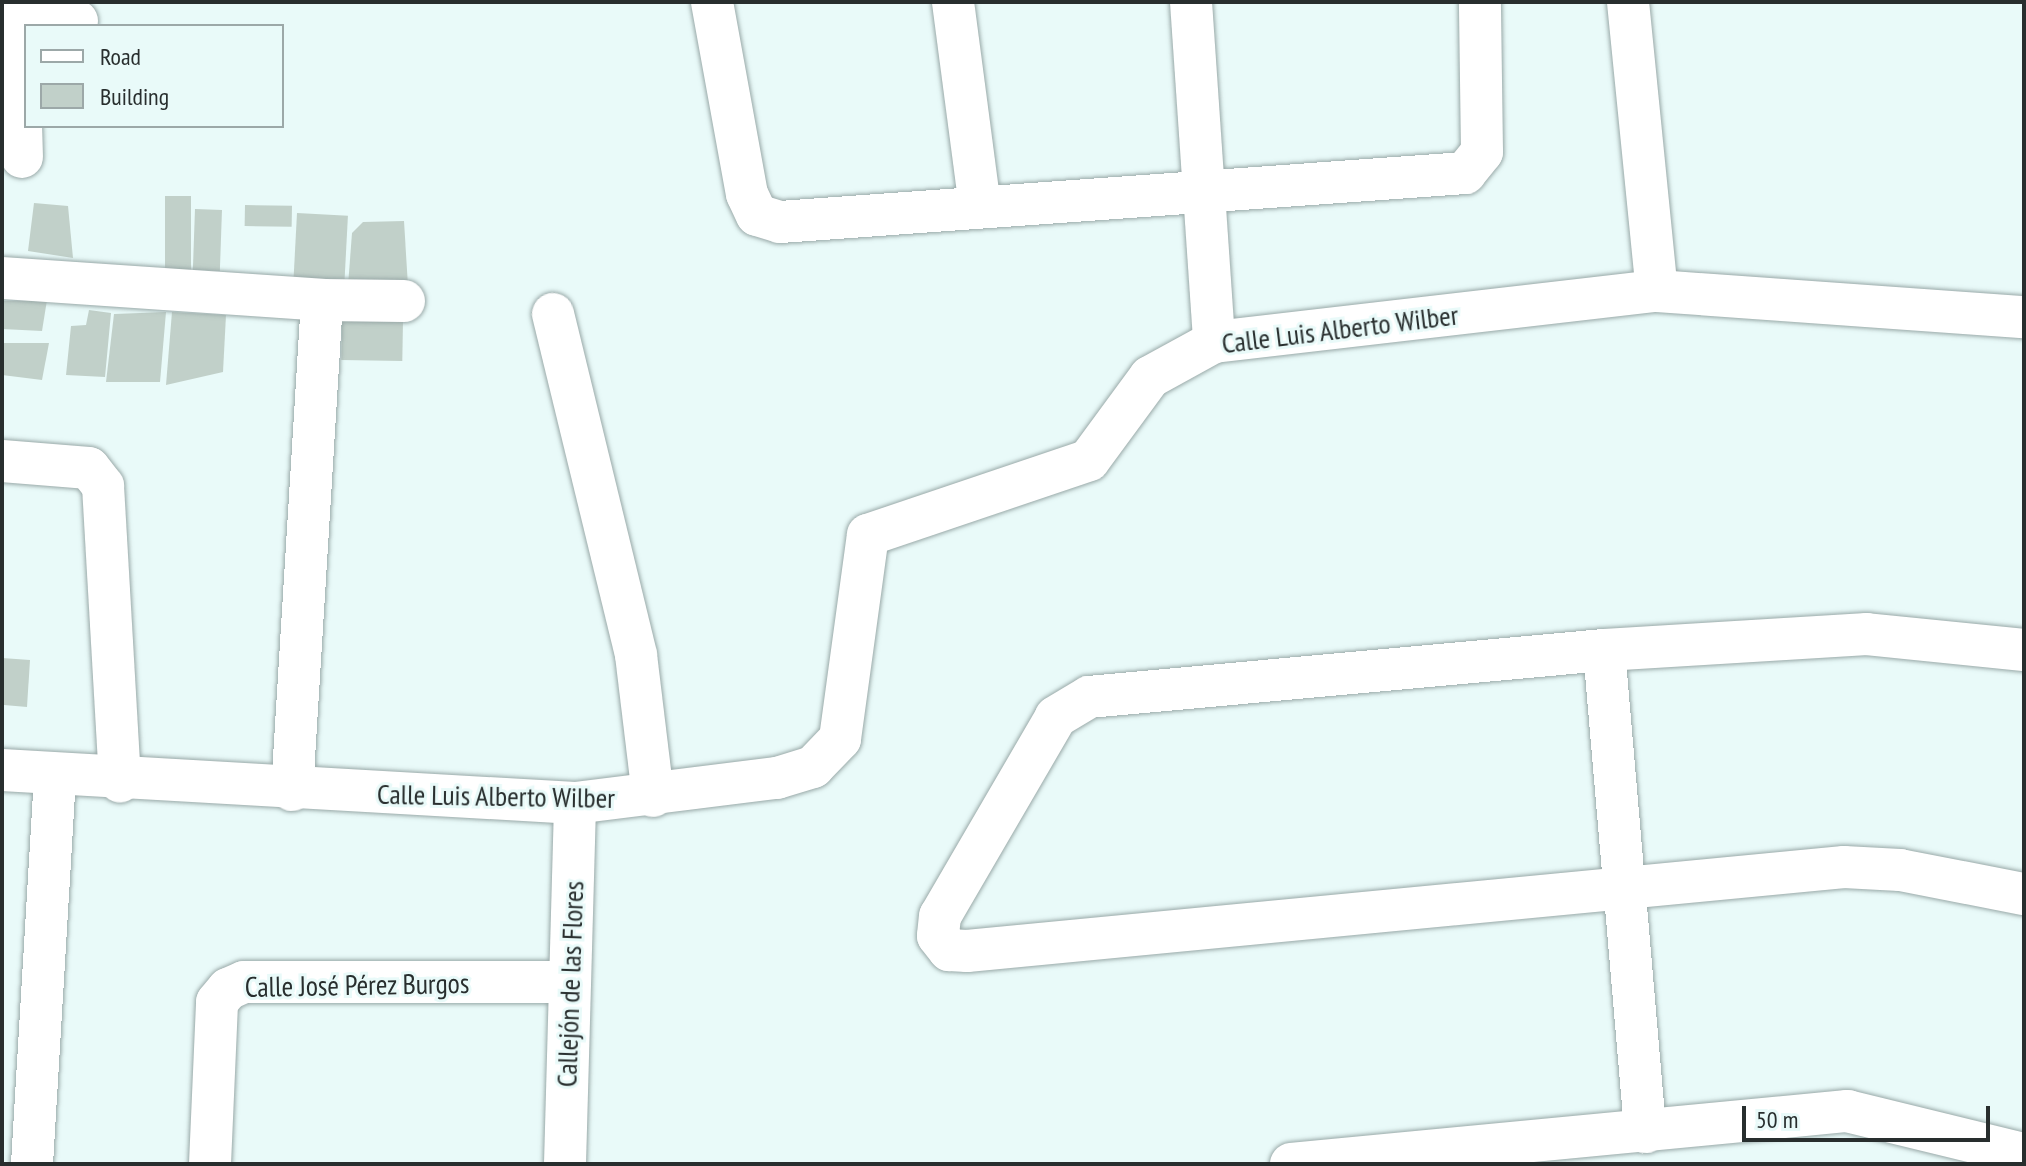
<!DOCTYPE html>
<html>
<head>
<meta charset="utf-8">
<style>
  body { margin:0 }
  #map { position:relative; width:2026px; height:1166px; overflow:hidden; background:#e9faf9; font-family:"PT Sans Narrow",sans-serif }
  div>[style] { position:absolute }
  .building>* { inset:0; background:#c1d0c9; transform-origin:0 0 }
  .roads { filter:drop-shadow(0 0 2px #99a9a8) drop-shadow(0 0 2px #99a9a8) }
  .minor>* { height:42px; margin:-21px; padding:0 21px; transform-origin:21px; border-radius:21px; background:#fff }
  span { translate:-50% -50%; white-space:nowrap; text-align:center; line-height:1.15; -webkit-text-stroke:6px #e9faf9; paint-order:stroke }
  .street-label { font-size:28px; color:#282e2e }
  .frame { position:absolute; inset:0; border:4px solid #282e2e; pointer-events:none }
  .legend { position:absolute; left:24px; top:24px; width:260px; height:104px; box-sizing:border-box; background:#e9faf9; border:2px solid #9ca8a8; margin:0; padding:10px 14px; list-style:none; font-size:24px; color:#282e2e }
  .legend li { display:flex; align-items:center; gap:16px; height:40px }
  .legend b { width:40px; border:2px solid #9ca8a8 }
  .scale { position:absolute; left:1742px; top:1106px; width:248px; height:36px; box-sizing:border-box; border:4px solid #282e2e; border-top:0; padding-left:10px; font-size:24px; line-height:28px; white-space:nowrap; color:#282e2e; -webkit-text-stroke:6px #e9faf9; paint-order:stroke }
</style>
</head>
<body>
<div id="map">
  <div class="building">
    <i style="left:165px;top:196px;width:26px;height:75px"></i>
    <i style="clip-path:polygon(34px 203px,68px 206px,73px 258px,28px 251px)"></i>
    <i style="left:245px;top:205px;width:47px;height:21px;rotate:1deg"></i>
    <i style="left:195px;top:209px;width:27px;height:61px;rotate:2deg"></i>
    <i style="left:297px;top:213px;width:51px;height:71px;rotate:3deg"></i>
    <i style="clip-path:polygon(404px 221px,408px 286px,348px 286px,352px 233px,363px 222px)"></i>
    <i style="clip-path:polygon(47px 300px,42px 331px,2px 329px,2px 301px)"></i>
    <i style="clip-path:polygon(89px 310px,111px 313px,105px 377px,66px 375px,71px 326px,86px 325px)"></i>
    <i style="clip-path:polygon(166px 312px,160px 382px,106px 382px,114px 314px)"></i>
    <i style="clip-path:polygon(172px 312px,226px 315px,223px 372px,166px 385px)"></i>
    <i style="left:342px;top:320px;width:61px;height:40px;rotate:1deg"></i>
    <i style="clip-path:polygon(2px 343px,49px 343px,42px 380px,2px 375px)"></i>
    <i style="clip-path:polygon(2px 658px,30px 660px,27px 707px,4px 705px)"></i>
  </div>
  <div class="roads">
    <div class="minor">
      <i style="left:712px;top:2px;width:195px;rotate:79.7deg"></i>
      <i style="left:747px;top:194px;width:23px;rotate:65deg"></i>
      <i style="left:757px;top:215px;width:24px;rotate:17deg"></i>
      <i style="left:780px;top:222px;width:687px;rotate:-4.09deg"></i>
      <i style="left:1465px;top:173px;width:27px;rotate:-51deg"></i>
      <i style="left:1482px;top:152px;width:150px;rotate:-90.8deg"></i>
      <i style="left:953px;top:2px;width:206px;rotate:82.5deg"></i>
      <i style="left:1191px;top:2px;width:341px;rotate:86.1deg"></i>
      <i style="left:1628px;top:2px;width:290px;rotate:84.3deg"></i>
      <i style="left:2px;top:22px;width:75px;rotate:-0.8deg"></i>
      <i style="left:18px;top:23px;width:134px;rotate:88.3deg"></i>
      <i style="left:2px;top:278px;width:321px;rotate:3.9deg"></i>
      <i style="left:322px;top:300px;width:491px;rotate:93.5deg"></i>
      <i style="left:322px;top:300px;width:82px;rotate:0.7deg"></i>
      <i style="left:553px;top:314px;width:351px;rotate:76.3deg"></i>
      <i style="left:636px;top:655px;width:142px;rotate:83.1deg"></i>
      <i style="left:2px;top:461px;width:87px;rotate:4.6deg"></i>
      <i style="left:89px;top:468px;width:23px;rotate:52deg"></i>
      <i style="left:103px;top:486px;width:296px;rotate:86.7deg"></i>
      <i style="left:1604px;top:650px;width:484px;rotate:85.1deg"></i>
      <i style="left:2024px;top:650px;width:158px;rotate:-174.2deg"></i>
      <i style="left:1867px;top:634px;width:263px;rotate:176.5deg"></i>
      <i style="left:1604px;top:650px;width:517px;rotate:174.79deg"></i>
      <i style="left:1089px;top:697px;width:39px;rotate:149deg"></i>
      <i style="left:1056px;top:717px;width:230px;rotate:120.2deg"></i>
      <i style="left:940px;top:916px;width:20px;rotate:96deg"></i>
      <i style="left:938px;top:936px;width:18px;rotate:52deg"></i>
      <i style="left:949px;top:950px;width:18px;rotate:3deg"></i>
      <i style="left:967px;top:951px;width:881px;rotate:-5.47deg"></i>
      <i style="left:1844px;top:867px;width:56px;rotate:3.1deg"></i>
      <i style="left:1900px;top:870px;width:126px;rotate:11deg"></i>
      <i style="left:2px;top:770px;width:574px;rotate:3.3deg"></i>
      <i style="left:575px;top:803px;width:204px;rotate:-7.1deg"></i>
      <i style="left:777px;top:778px;width:38px;rotate:-17deg"></i>
      <i style="left:813px;top:767px;width:39px;rotate:-46deg"></i>
      <i style="left:840px;top:739px;width:206px;rotate:-82.2deg"></i>
      <i style="left:868px;top:535px;width:233px;rotate:-18.7deg"></i>
      <i style="left:1089px;top:460px;width:103px;rotate:-53.7deg"></i>
      <i style="left:1150px;top:377px;width:73px;rotate:-28.7deg"></i>
      <i style="left:1214px;top:342px;width:446px;rotate:-6.6deg"></i>
      <i style="left:1657px;top:291px;width:368px;rotate:4.1deg"></i>
      <i style="left:32px;top:1164px;width:389px;rotate:-86.6deg"></i>
      <i style="left:210px;top:1164px;width:162px;rotate:-87.5deg"></i>
      <i style="left:217px;top:1002px;width:17px;rotate:-50deg"></i>
      <i style="left:228px;top:989px;width:17px;rotate:-24deg"></i>
      <i style="left:244px;top:982px;width:325px"></i>
      <i style="left:565px;top:1164px;width:361px;rotate:-88.4deg"></i>
      <i style="left:1291px;top:1164px;width:559px;rotate:-5.45deg"></i>
      <i style="left:1847px;top:1111px;width:182px;rotate:13.7deg"></i>
    </div>
  </div>
  <div class="street-label">
    <span style="left:1340px;top:329px;rotate:-7deg">Calle Luis Alberto Wilber</span>
    <span style="left:496px;top:796px;rotate:1deg">Calle Luis Alberto Wilber</span>
    <span style="left:570px;top:984px;rotate:-88deg">Callejón de las Flores</span>
    <span style="left:357px;top:985px;rotate:-1deg">Calle José Pérez Burgos</span>
  </div>
  <div class="frame"></div>
  <ul class="legend">
  <li><b style="height:10px;background:#fff"></b>Road</li>
  <li><b style="height:22px;background:#c1d0c9"></b>Building</li>
  </ul>
  <div class="scale">50 m</div>
</div>
</body>
</html>
